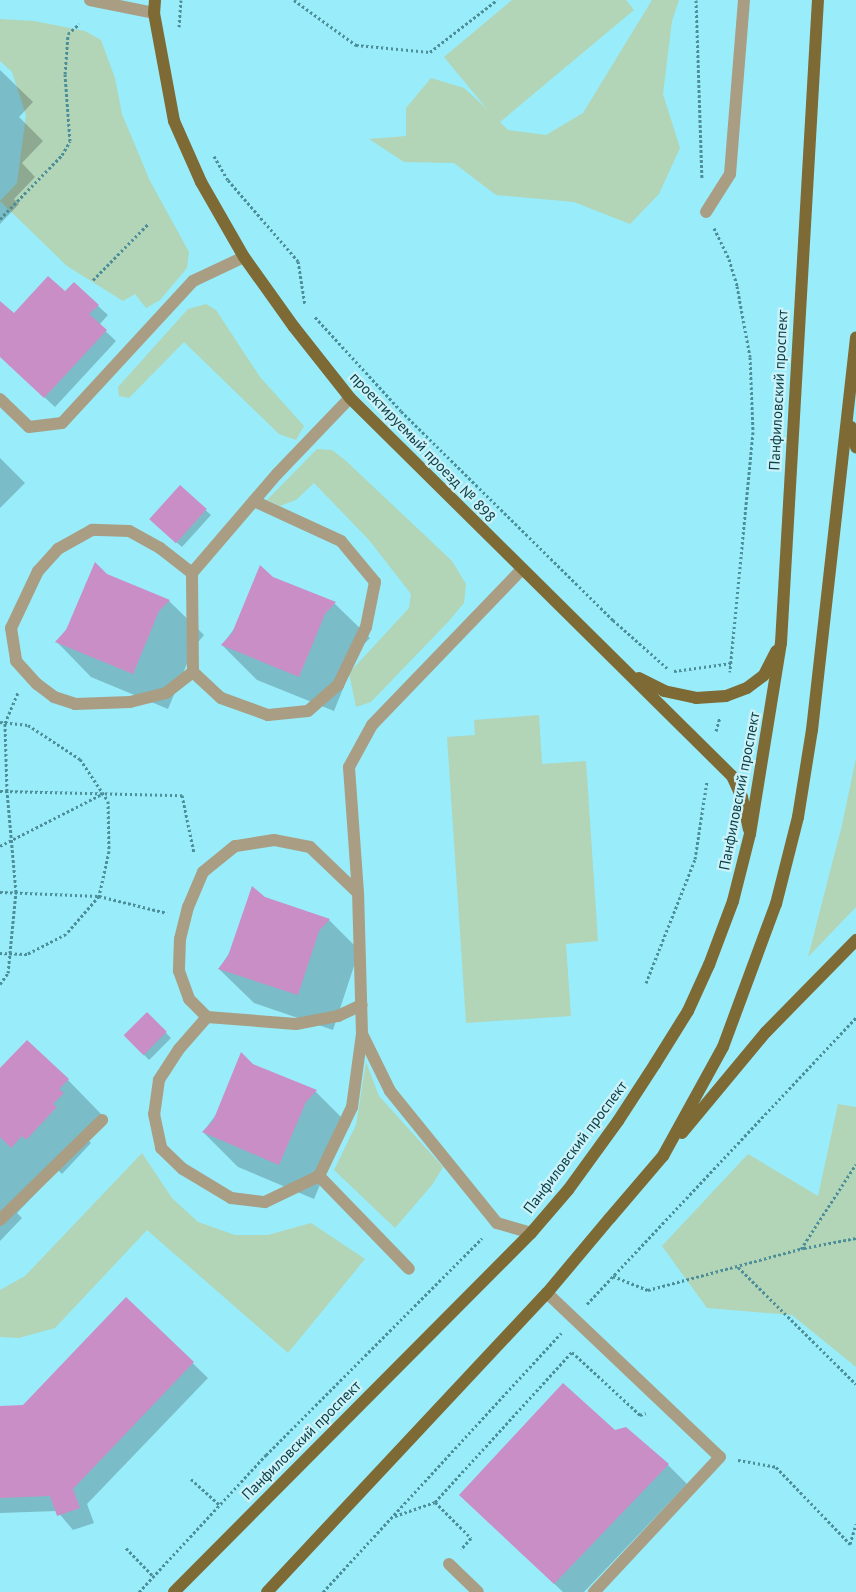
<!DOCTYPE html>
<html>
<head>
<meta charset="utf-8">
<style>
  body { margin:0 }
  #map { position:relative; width:856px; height:1592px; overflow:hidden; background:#99ecfa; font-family:"PT Sans",sans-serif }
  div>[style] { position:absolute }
  .green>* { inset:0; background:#b2d4b7 }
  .shadow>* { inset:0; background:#0003; transform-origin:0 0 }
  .building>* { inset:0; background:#ca8ec6; transform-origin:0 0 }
  .path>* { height:3px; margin-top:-1.5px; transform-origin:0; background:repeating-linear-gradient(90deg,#4d8f99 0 2.5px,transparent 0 5px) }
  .minor>* { height:12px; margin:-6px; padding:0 6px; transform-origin:6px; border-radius:6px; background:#a99e83 }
  .major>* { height:12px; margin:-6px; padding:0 6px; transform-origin:6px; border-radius:6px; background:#7e6a35 }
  span { translate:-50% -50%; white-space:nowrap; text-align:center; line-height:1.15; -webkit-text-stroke:4.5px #cbf2f8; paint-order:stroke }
  .street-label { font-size:15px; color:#0a3d44 }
</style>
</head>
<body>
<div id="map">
  <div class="green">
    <i style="clip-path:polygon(512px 0,626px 0,634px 10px,500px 122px,508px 130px,546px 135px,583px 113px,652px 0,679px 0,672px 21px,663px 94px,680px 148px,659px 194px,630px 224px,574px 202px,496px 195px,454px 163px,404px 162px,369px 139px,406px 136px,406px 108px,431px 78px,464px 88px,487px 109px,444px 57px)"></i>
    <i style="clip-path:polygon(0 19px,34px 21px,85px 31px,101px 40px,115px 78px,122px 114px,150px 181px,189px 252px,187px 268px,160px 300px,146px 308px,135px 294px,123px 301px,67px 266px,0 201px,17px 183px,26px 115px,12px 72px,0 61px)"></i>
    <i style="clip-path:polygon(206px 304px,216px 310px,260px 377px,304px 426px,296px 440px,279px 434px,184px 342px,129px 398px,119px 396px,118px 387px,188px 309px)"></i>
    <i style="clip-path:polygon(317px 449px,332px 450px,345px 460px,452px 561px,466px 584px,464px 603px,448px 622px,371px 702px,356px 707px,349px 673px,409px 608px,411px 594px,369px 540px,314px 483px,296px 500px,280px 506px,267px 500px)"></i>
    <i style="clip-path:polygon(539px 715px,542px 764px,586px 761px,598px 941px,566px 944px,571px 1016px,466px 1023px,447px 737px,475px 735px,474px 720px)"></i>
    <i style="clip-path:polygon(856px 758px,856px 907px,808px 957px,842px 825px)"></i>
    <i style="clip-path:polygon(366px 1062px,379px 1096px,443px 1167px,432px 1185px,395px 1228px,334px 1170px,356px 1125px)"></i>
    <i style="clip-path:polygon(838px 1104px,856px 1107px,856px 1367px,792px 1315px,707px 1308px,662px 1246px,748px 1154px,818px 1196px)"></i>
    <i style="clip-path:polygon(142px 1153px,172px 1198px,198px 1222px,235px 1235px,268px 1235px,311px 1223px,365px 1259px,288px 1353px,147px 1230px,55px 1328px,19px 1338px,0 1337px,0 1290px,25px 1276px)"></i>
  </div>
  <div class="shadow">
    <i style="clip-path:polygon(0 70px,33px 102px,19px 117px,43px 141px,22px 163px,35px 177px,14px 199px,19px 204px,0 224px)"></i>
    <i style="clip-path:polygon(65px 293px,98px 306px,108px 315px,99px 325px,116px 341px,55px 407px,0 356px,0 330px)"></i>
    <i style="clip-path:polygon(0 458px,25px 483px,0 508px)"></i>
    <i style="clip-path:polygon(180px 487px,211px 515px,182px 547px,155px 524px)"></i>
    <i style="clip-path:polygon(106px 575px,169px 601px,204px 635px,194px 647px,168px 709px,91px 677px,57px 642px)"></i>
    <i style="clip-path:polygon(272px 578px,335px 604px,370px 638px,359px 649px,334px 711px,257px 680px,222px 645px)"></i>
    <i style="clip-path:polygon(264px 898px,329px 920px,364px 955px,354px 966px,333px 1030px,254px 1003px,219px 969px)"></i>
    <i style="left:147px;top:1014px;width:34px;height:31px;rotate:45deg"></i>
    <i style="clip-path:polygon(253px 1065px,316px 1092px,350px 1126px,340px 1137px,314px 1199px,238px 1167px,203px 1132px)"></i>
    <i style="clip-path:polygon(0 1070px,68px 1080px,102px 1115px,87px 1139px,91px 1143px,62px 1174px,58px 1170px,17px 1213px,22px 1218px,0 1241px)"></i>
    <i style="clip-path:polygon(126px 1299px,208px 1378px,87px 1504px,94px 1523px,73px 1530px,57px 1511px,0 1513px,0 1407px,23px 1406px)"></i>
    <i style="clip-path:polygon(615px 1431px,668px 1465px,687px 1484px,584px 1592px,563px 1592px,480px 1513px)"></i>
  </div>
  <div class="building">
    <i style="clip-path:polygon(48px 276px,65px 291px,74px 282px,99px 305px,89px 314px,107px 330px,44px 398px,0 357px,0 301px,14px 313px)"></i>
    <i style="left:180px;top:485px;width:36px;height:46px;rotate:42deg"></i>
    <i style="clip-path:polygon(95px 562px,107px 574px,170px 600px,159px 611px,133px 674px,55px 642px,66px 630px)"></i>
    <i style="clip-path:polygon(260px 565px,273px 577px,336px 602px,325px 614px,299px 677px,221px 645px,232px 633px)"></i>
    <i style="clip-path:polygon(252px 886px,265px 897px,330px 919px,319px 931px,298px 995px,218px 969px,228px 956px)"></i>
    <i style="left:147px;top:1012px;width:28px;height:33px;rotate:45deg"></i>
    <i style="clip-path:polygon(27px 1040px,69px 1079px,59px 1089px,64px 1093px,53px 1104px,57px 1107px,26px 1140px,22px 1136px,11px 1148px,0 1137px,0 1068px)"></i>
    <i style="clip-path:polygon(241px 1052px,253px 1064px,317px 1090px,306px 1102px,279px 1165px,202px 1132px,213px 1121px)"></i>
    <i style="clip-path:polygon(126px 1297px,194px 1362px,73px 1489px,80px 1508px,57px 1516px,50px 1496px,0 1498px,0 1406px,23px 1405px)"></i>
    <i style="clip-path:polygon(563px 1383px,615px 1430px,626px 1427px,669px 1464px,554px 1584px,459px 1495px)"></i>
  </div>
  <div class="path">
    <i style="left:294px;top:0;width:77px;rotate:36deg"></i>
    <i style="left:356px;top:45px;width:74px;rotate:5.4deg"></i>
    <i style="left:430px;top:52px;width:85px;rotate:-37.8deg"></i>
    <i style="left:696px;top:0;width:179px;rotate:88.1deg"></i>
    <i style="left:179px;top:27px;width:27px;rotate:-86deg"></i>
    <i style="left:214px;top:156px;width:28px;rotate:60deg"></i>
    <i style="left:228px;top:180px;width:107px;rotate:49.2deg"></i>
    <i style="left:298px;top:261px;width:45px;rotate:81deg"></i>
    <i style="left:0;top:219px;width:89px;rotate:-45.9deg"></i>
    <i style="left:62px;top:155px;width:16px;rotate:-60deg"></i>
    <i style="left:70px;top:141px;width:67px;rotate:-94.3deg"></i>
    <i style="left:65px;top:74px;width:40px;rotate:-85.7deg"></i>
    <i style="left:68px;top:34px;width:15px;rotate:-42deg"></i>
    <i style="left:714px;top:228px;width:34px;rotate:64deg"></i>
    <i style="left:729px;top:259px;width:28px;rotate:73deg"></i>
    <i style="left:737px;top:286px;width:72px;rotate:79.6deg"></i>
    <i style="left:750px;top:357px;width:75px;rotate:87.7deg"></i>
    <i style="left:753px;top:432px;width:241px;rotate:95.5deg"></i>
    <i style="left:93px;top:280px;width:78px;rotate:-45.5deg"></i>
    <i style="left:315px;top:317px;width:127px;rotate:47.5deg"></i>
    <i style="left:401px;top:411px;width:298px;rotate:44.6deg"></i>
    <i style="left:613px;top:620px;width:74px;rotate:41.7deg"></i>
    <i style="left:674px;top:671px;width:59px;rotate:-7.9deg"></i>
    <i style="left:0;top:722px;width:28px;rotate:6deg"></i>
    <i style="left:28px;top:725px;width:62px;rotate:33.2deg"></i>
    <i style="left:80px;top:759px;width:50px;rotate:56.3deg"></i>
    <i style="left:108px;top:801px;width:50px;rotate:88.9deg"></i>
    <i style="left:109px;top:851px;width:46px;rotate:102.5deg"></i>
    <i style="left:99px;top:896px;width:50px;rotate:131deg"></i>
    <i style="left:66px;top:934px;width:44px;rotate:152.9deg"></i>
    <i style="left:27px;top:954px;width:27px;rotate:-178deg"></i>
    <i style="left:716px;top:731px;width:15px;rotate:-74deg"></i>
    <i style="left:0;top:791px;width:182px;rotate:1.3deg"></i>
    <i style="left:182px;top:795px;width:59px;rotate:78.3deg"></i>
    <i style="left:0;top:846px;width:114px;rotate:-27deg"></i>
    <i style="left:0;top:892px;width:99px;rotate:2.3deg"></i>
    <i style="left:99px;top:896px;width:70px;rotate:14deg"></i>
    <i style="left:646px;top:983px;width:133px;rotate:-68.4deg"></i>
    <i style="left:695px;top:859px;width:79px;rotate:-81.3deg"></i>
    <i style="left:0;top:984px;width:14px;rotate:-54deg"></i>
    <i style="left:8px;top:973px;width:81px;rotate:-84.4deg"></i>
    <i style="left:16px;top:892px;width:101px;rotate:-95.1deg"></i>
    <i style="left:7px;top:791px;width:68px;rotate:-91.7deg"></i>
    <i style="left:5px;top:723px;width:33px;rotate:-67deg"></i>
    <i style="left:801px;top:1249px;width:101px;rotate:-57.1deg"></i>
    <i style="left:738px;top:1267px;width:166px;rotate:44.8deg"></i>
    <i style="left:613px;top:1276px;width:38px;rotate:22deg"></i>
    <i style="left:648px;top:1290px;width:162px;rotate:-15.1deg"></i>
    <i style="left:804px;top:1248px;width:53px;rotate:-10.9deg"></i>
    <i style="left:587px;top:1304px;width:393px;rotate:-46.8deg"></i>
    <i style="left:738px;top:1460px;width:39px;rotate:10deg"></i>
    <i style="left:776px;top:1467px;width:107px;rotate:46.1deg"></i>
    <i style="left:850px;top:1544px;width:21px;rotate:-73deg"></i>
    <i style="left:191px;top:1479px;width:40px;rotate:42deg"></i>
    <i style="left:435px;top:1502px;width:203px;rotate:-47.6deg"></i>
    <i style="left:572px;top:1352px;width:93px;rotate:42.8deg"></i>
    <i style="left:640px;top:1415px;width:6px;rotate:-18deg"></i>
    <i style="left:395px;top:1516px;width:42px;rotate:-19.3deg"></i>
    <i style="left:435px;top:1502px;width:51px;rotate:45deg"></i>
    <i style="left:471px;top:1538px;width:15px;rotate:132deg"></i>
    <i style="left:126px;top:1548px;width:40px;rotate:46deg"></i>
    <i style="left:139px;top:1592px;width:187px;rotate:-47.2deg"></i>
    <i style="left:266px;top:1455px;width:306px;rotate:-45.1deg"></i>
    <i style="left:323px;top:1592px;width:352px;rotate:-47.4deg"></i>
  </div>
  <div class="minor">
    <i style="left:90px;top:0;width:65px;rotate:11.5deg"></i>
    <i style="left:706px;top:212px;width:45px;rotate:-57.7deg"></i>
    <i style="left:730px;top:174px;width:175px;rotate:-85.4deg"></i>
    <i style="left:0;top:399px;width:40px;rotate:44deg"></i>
    <i style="left:29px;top:427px;width:33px;rotate:-7deg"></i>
    <i style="left:62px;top:423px;width:193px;rotate:-47.3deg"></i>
    <i style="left:193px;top:281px;width:56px;rotate:-25.2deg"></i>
    <i style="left:192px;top:573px;width:41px;rotate:-142deg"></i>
    <i style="left:160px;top:548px;width:35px;rotate:-151deg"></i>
    <i style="left:129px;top:531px;width:37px;rotate:-178deg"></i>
    <i style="left:92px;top:530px;width:39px;rotate:151deg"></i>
    <i style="left:58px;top:549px;width:30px;rotate:132deg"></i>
    <i style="left:38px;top:571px;width:63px;rotate:115.3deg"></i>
    <i style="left:11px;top:628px;width:33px;rotate:81deg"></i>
    <i style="left:16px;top:661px;width:31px;rotate:48deg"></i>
    <i style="left:37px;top:684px;width:21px;rotate:37deg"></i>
    <i style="left:54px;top:697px;width:22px;rotate:18deg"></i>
    <i style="left:75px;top:704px;width:55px;rotate:-2.1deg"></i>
    <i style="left:130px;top:702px;width:37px;rotate:-14deg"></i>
    <i style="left:166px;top:693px;width:34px;rotate:-38deg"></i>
    <i style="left:193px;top:672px;width:99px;rotate:-90.6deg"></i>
    <i style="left:192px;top:573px;width:130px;rotate:-49.4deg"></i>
    <i style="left:277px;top:474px;width:105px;rotate:-46.2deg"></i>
    <i style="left:193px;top:672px;width:38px;rotate:43deg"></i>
    <i style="left:221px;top:698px;width:50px;rotate:19.9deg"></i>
    <i style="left:268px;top:715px;width:40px;rotate:-5.7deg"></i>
    <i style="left:308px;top:711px;width:40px;rotate:-41deg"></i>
    <i style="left:338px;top:685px;width:64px;rotate:-64.2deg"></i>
    <i style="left:366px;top:627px;width:46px;rotate:-78.7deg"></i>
    <i style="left:375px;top:582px;width:53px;rotate:-129.7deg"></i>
    <i style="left:341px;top:541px;width:96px;rotate:-155.3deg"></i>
    <i style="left:358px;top:893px;width:66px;rotate:-136.2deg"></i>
    <i style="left:310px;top:847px;width:37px;rotate:-169deg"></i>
    <i style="left:274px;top:840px;width:39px;rotate:171deg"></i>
    <i style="left:235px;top:846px;width:41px;rotate:140.9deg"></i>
    <i style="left:203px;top:872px;width:38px;rotate:113deg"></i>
    <i style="left:188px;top:907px;width:33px;rotate:104deg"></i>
    <i style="left:180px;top:939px;width:32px;rotate:92deg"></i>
    <i style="left:179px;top:971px;width:30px;rotate:70deg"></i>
    <i style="left:189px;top:999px;width:25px;rotate:45deg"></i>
    <i style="left:207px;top:1017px;width:89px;rotate:4.5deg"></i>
    <i style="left:296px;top:1024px;width:43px;rotate:-10.8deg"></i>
    <i style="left:338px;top:1016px;width:26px;rotate:-25deg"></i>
    <i style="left:207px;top:1017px;width:43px;rotate:131.2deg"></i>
    <i style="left:179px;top:1049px;width:37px;rotate:123deg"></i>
    <i style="left:159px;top:1080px;width:34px;rotate:98deg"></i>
    <i style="left:154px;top:1114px;width:35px;rotate:78deg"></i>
    <i style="left:161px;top:1148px;width:30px;rotate:44deg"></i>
    <i style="left:183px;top:1169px;width:56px;rotate:31.1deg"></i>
    <i style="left:231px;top:1198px;width:34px;rotate:7deg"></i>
    <i style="left:265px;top:1202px;width:60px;rotate:-25.7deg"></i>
    <i style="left:319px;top:1176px;width:76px;rotate:-64.4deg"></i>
    <i style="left:352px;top:1107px;width:74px;rotate:-82.2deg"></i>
    <i style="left:362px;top:1034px;width:141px;rotate:-91.6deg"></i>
    <i style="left:358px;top:893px;width:126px;rotate:-94.1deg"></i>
    <i style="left:349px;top:767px;width:48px;rotate:-61.3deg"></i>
    <i style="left:372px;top:725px;width:215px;rotate:-46.1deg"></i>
    <i style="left:362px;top:1034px;width:64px;rotate:63.8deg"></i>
    <i style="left:390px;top:1091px;width:170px;rotate:51deg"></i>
    <i style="left:497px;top:1223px;width:35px;rotate:16deg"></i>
    <i style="left:319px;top:1176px;width:129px;rotate:45.9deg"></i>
    <i style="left:0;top:1220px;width:143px;rotate:-44.4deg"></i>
    <i style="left:547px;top:1293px;width:238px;rotate:43.5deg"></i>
    <i style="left:720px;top:1457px;width:185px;rotate:133deg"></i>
    <i style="left:449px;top:1564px;width:40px;rotate:44deg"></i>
  </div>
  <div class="major">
    <i style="left:155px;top:0;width:13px;rotate:94deg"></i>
    <i style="left:154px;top:13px;width:110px;rotate:79.5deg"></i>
    <i style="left:174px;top:121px;width:67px;rotate:66.1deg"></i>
    <i style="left:201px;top:182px;width:86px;rotate:60.2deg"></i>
    <i style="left:244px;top:257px;width:86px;rotate:54.5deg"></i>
    <i style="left:294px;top:327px;width:90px;rotate:51.7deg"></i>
    <i style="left:350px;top:398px;width:537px;rotate:44.7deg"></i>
    <i style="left:732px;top:776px;width:23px;rotate:65deg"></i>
    <i style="left:742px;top:797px;width:33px;rotate:78deg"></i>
    <i style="left:851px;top:427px;width:21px;rotate:76deg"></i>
    <i style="left:639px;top:678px;width:28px;rotate:27deg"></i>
    <i style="left:664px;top:691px;width:33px;rotate:12deg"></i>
    <i style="left:696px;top:698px;width:30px;rotate:-4deg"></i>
    <i style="left:726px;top:696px;width:22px;rotate:-21deg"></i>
    <i style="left:747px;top:688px;width:21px;rotate:-37deg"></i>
    <i style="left:764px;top:675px;width:27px;rotate:-63deg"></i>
    <i style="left:682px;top:1133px;width:131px;rotate:-50.3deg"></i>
    <i style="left:766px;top:1032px;width:129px;rotate:-45.6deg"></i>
    <i style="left:174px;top:1592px;width:506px;rotate:-45.16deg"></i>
    <i style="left:531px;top:1233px;width:57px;rotate:-49.3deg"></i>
    <i style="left:568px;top:1190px;width:85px;rotate:-54.1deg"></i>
    <i style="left:618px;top:1121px;width:68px;rotate:-57deg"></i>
    <i style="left:655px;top:1064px;width:62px;rotate:-58.1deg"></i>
    <i style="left:688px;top:1011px;width:51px;rotate:-65.5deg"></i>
    <i style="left:709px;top:965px;width:68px;rotate:-69.4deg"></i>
    <i style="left:733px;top:901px;width:69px;rotate:-75.8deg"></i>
    <i style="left:750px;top:834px;width:193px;rotate:-80.8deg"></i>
    <i style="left:781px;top:643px;width:644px;rotate:-86.71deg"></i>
    <i style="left:267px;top:1592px;width:410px;rotate:-46.9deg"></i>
    <i style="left:547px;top:1293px;width:98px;rotate:-50deg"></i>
    <i style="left:610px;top:1218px;width:82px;rotate:-49.5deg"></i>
    <i style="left:663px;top:1156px;width:124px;rotate:-61.2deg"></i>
    <i style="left:723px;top:1047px;width:153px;rotate:-69.7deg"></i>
    <i style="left:776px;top:904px;width:90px;rotate:-75.8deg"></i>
    <i style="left:798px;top:817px;width:88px;rotate:-80.9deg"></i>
    <i style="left:812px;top:730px;width:395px;rotate:-83.6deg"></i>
  </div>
  <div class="street-label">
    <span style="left:778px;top:390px;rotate:-87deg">Панфиловский проспект</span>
    <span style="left:423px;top:447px;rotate:46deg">проектируемый проезд № 898</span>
    <span style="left:739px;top:791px;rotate:-79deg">Панфиловский проспект</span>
    <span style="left:575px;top:1147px;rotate:-53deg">Панфиловский проспект</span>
    <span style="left:301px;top:1440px;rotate:-45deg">Панфиловский проспект</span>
  </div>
</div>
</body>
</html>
